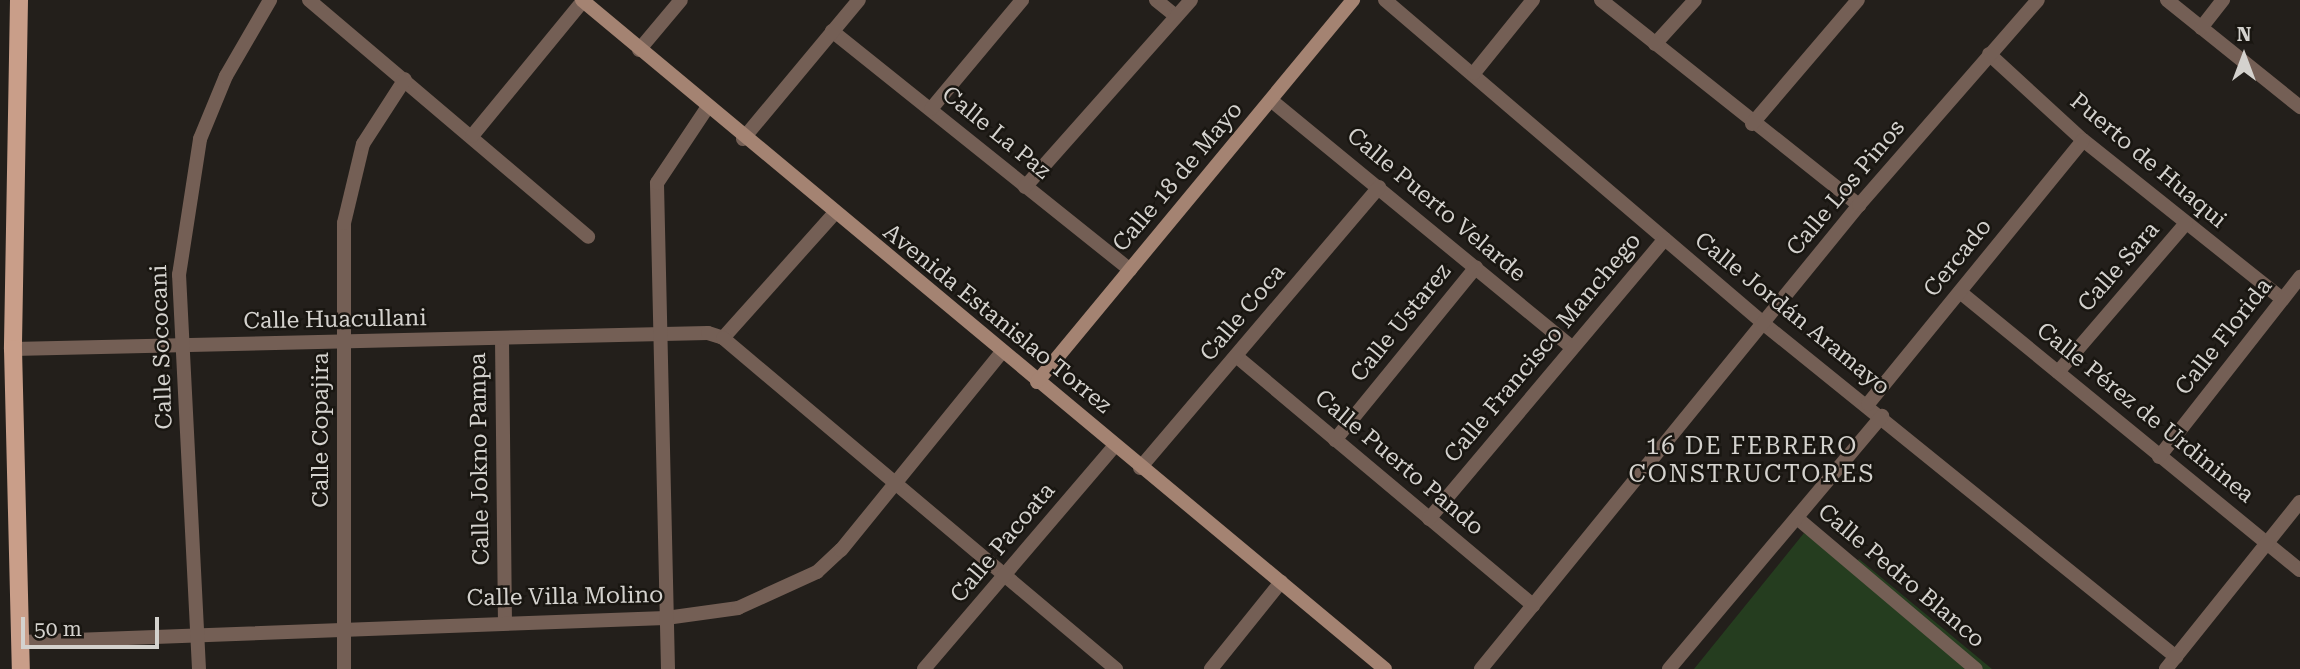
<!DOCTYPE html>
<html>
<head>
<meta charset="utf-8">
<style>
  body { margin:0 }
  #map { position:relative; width:2300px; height:669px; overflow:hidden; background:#231f1b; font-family:"Roboto Serif",serif }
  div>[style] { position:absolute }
  .green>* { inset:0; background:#253d1f }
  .street>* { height:14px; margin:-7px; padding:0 7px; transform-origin:7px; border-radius:7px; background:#745f55 }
  .secondary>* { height:14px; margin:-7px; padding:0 7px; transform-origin:7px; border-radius:7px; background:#a48372 }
  .primary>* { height:18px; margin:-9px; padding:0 9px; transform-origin:9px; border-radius:9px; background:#c99e89 }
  span { translate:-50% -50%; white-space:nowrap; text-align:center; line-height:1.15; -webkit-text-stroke:5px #191611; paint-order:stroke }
  .street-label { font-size:23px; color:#d4d2ce }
  .neighbourhood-label { font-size:24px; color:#d4d2ce; letter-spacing:2px }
  .north { position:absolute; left:2209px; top:21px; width:70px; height:70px; -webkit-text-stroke:5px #191611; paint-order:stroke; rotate:0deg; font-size:19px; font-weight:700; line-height:28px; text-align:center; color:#d4d2ce }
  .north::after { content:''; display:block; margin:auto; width:24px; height:32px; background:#d4d2ce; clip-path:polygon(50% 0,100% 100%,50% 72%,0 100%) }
  .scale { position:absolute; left:21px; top:617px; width:138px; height:32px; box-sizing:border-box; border:4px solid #d4d2ce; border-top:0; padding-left:9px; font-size:21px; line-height:24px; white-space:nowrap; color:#d4d2ce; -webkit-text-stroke:5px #191611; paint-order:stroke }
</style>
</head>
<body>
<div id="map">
  <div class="green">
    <i style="clip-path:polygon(1804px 533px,1850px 569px,1859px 559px,1992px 669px,1694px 669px)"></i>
  </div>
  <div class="street">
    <i style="left:309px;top:0;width:366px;rotate:40.3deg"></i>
    <i style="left:1156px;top:0;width:26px;rotate:39deg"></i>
    <i style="left:1385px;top:0;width:499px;rotate:40.5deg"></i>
    <i style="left:1764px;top:324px;width:530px;rotate:38.95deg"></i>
    <i style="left:1601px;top:0;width:330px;rotate:38.5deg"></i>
    <i style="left:2167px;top:0;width:171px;rotate:38.8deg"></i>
    <i style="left:2201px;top:28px;width:36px;rotate:-52deg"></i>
    <i style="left:832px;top:31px;width:382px;rotate:38.7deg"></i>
    <i style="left:1655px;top:44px;width:59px;rotate:-47.7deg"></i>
    <i style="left:639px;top:50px;width:65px;rotate:-50deg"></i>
    <i style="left:1989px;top:54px;width:127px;rotate:42.5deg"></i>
    <i style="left:2083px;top:140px;width:255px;rotate:38.6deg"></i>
    <i style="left:1474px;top:73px;width:94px;rotate:-51.1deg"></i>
    <i style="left:1272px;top:101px;width:386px;rotate:39.4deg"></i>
    <i style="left:931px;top:109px;width:142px;rotate:-50.1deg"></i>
    <i style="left:1752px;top:124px;width:163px;rotate:-49.5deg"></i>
    <i style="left:472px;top:136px;width:175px;rotate:-50.6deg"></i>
    <i style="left:743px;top:139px;width:181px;rotate:-50.2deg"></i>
    <i style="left:1025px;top:187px;width:250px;rotate:-48.4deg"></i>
    <i style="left:1960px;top:292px;width:439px;rotate:39.3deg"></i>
    <i style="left:723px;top:338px;width:166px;rotate:-48.2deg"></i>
    <i style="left:502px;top:339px;width:281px;rotate:89.4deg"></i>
    <i style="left:13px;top:349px;width:695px;rotate:-1.32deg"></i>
    <i style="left:708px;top:333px;width:16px;rotate:18deg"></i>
    <i style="left:723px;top:338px;width:514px;rotate:40.11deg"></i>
    <i style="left:1236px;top:356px;width:388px;rotate:40deg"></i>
    <i style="left:2058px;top:372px;width:196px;rotate:-49.3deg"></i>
    <i style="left:1868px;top:404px;width:340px;rotate:-50.8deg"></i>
    <i style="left:1335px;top:440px;width:223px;rotate:-50.8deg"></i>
    <i style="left:2159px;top:457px;width:229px;rotate:-51.9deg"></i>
    <i style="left:1140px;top:468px;width:369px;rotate:-49.6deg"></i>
    <i style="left:1797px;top:518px;width:234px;rotate:40.2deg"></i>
    <i style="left:1429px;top:519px;width:366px;rotate:-49.9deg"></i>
    <i style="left:20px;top:642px;width:646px;rotate:-2.13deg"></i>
    <i style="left:666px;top:618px;width:73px;rotate:-7.9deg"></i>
    <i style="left:738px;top:608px;width:87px;rotate:-24.5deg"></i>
    <i style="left:817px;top:572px;width:33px;rotate:-43deg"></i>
    <i style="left:841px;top:550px;width:254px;rotate:-50.9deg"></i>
    <i style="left:199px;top:669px;width:395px;rotate:-92.9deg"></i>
    <i style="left:179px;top:275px;width:138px;rotate:-81.2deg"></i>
    <i style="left:200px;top:139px;width:68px;rotate:-67.6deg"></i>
    <i style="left:226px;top:76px;width:88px;rotate:-59.9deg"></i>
    <i style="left:344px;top:669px;width:446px;rotate:-90deg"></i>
    <i style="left:344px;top:223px;width:81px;rotate:-76.5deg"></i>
    <i style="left:363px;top:144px;width:77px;rotate:-57.1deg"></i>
    <i style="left:668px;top:669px;width:486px;rotate:-91.3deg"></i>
    <i style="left:657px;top:183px;width:90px;rotate:-56.3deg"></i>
    <i style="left:924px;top:669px;width:294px;rotate:-49.5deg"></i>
    <i style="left:1211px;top:669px;width:112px;rotate:-51.2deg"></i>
    <i style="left:1481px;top:669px;width:598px;rotate:-50.83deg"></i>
    <i style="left:1859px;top:205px;width:272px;rotate:-48.9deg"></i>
    <i style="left:1669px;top:669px;width:331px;rotate:-49.9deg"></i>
    <i style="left:2166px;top:669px;width:214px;rotate:-51.3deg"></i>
  </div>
  <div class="secondary">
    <i style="left:582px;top:0;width:1045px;rotate:39.8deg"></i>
    <i style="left:1037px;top:382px;width:496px;rotate:-50.4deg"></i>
  </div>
  <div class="primary">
    <i style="left:19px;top:0;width:349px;rotate:91deg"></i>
    <i style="left:13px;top:349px;width:320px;rotate:88.6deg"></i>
  </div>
  <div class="street-label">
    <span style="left:996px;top:133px;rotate:39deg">Calle La Paz</span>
    <span style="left:2148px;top:161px;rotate:40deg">Puerto de Huaqui</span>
    <span style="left:1178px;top:177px;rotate:-50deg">Calle 18 de Mayo</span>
    <span style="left:1846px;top:188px;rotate:-50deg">Calle Los Pinos</span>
    <span style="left:1436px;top:205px;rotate:40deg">Calle Puerto Velarde</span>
    <span style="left:1958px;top:258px;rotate:-51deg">Cercado</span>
    <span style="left:2119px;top:267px;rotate:-49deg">Calle Sara</span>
    <span style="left:1243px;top:313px;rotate:-50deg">Calle Coca</span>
    <span style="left:1792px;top:314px;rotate:39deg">Calle Jordán Aramayo</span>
    <span style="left:997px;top:319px;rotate:39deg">Avenida Estanislao Torrez</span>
    <span style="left:335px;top:320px;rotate:-1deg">Calle Huacullani</span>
    <span style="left:1401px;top:323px;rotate:-51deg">Calle Ustarez</span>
    <span style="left:2224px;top:337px;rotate:-52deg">Calle Florida</span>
    <span style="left:162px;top:347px;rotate:-92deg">Calle Sococani</span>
    <span style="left:1543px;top:348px;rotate:-50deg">Calle Francisco Manchego</span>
    <span style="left:2145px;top:413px;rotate:39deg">Calle Pérez de Urdininea</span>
    <span style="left:321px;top:430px;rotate:-90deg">Calle Copajira</span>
    <span style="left:480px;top:459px;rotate:-91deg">Calle Jokno Pampa</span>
    <span style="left:1399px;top:463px;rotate:40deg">Calle Puerto Pando</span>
    <span style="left:1003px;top:543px;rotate:-50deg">Calle Pacoata</span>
    <span style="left:1901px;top:576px;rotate:40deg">Calle Pedro Blanco</span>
    <span style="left:565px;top:597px;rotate:-1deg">Calle Villa Molino</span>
  </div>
  <div class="neighbourhood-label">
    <span style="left:1752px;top:461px">16 DE FEBRERO<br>CONSTRUCTORES</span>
  </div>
  <div class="north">N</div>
  <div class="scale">50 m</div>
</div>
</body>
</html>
